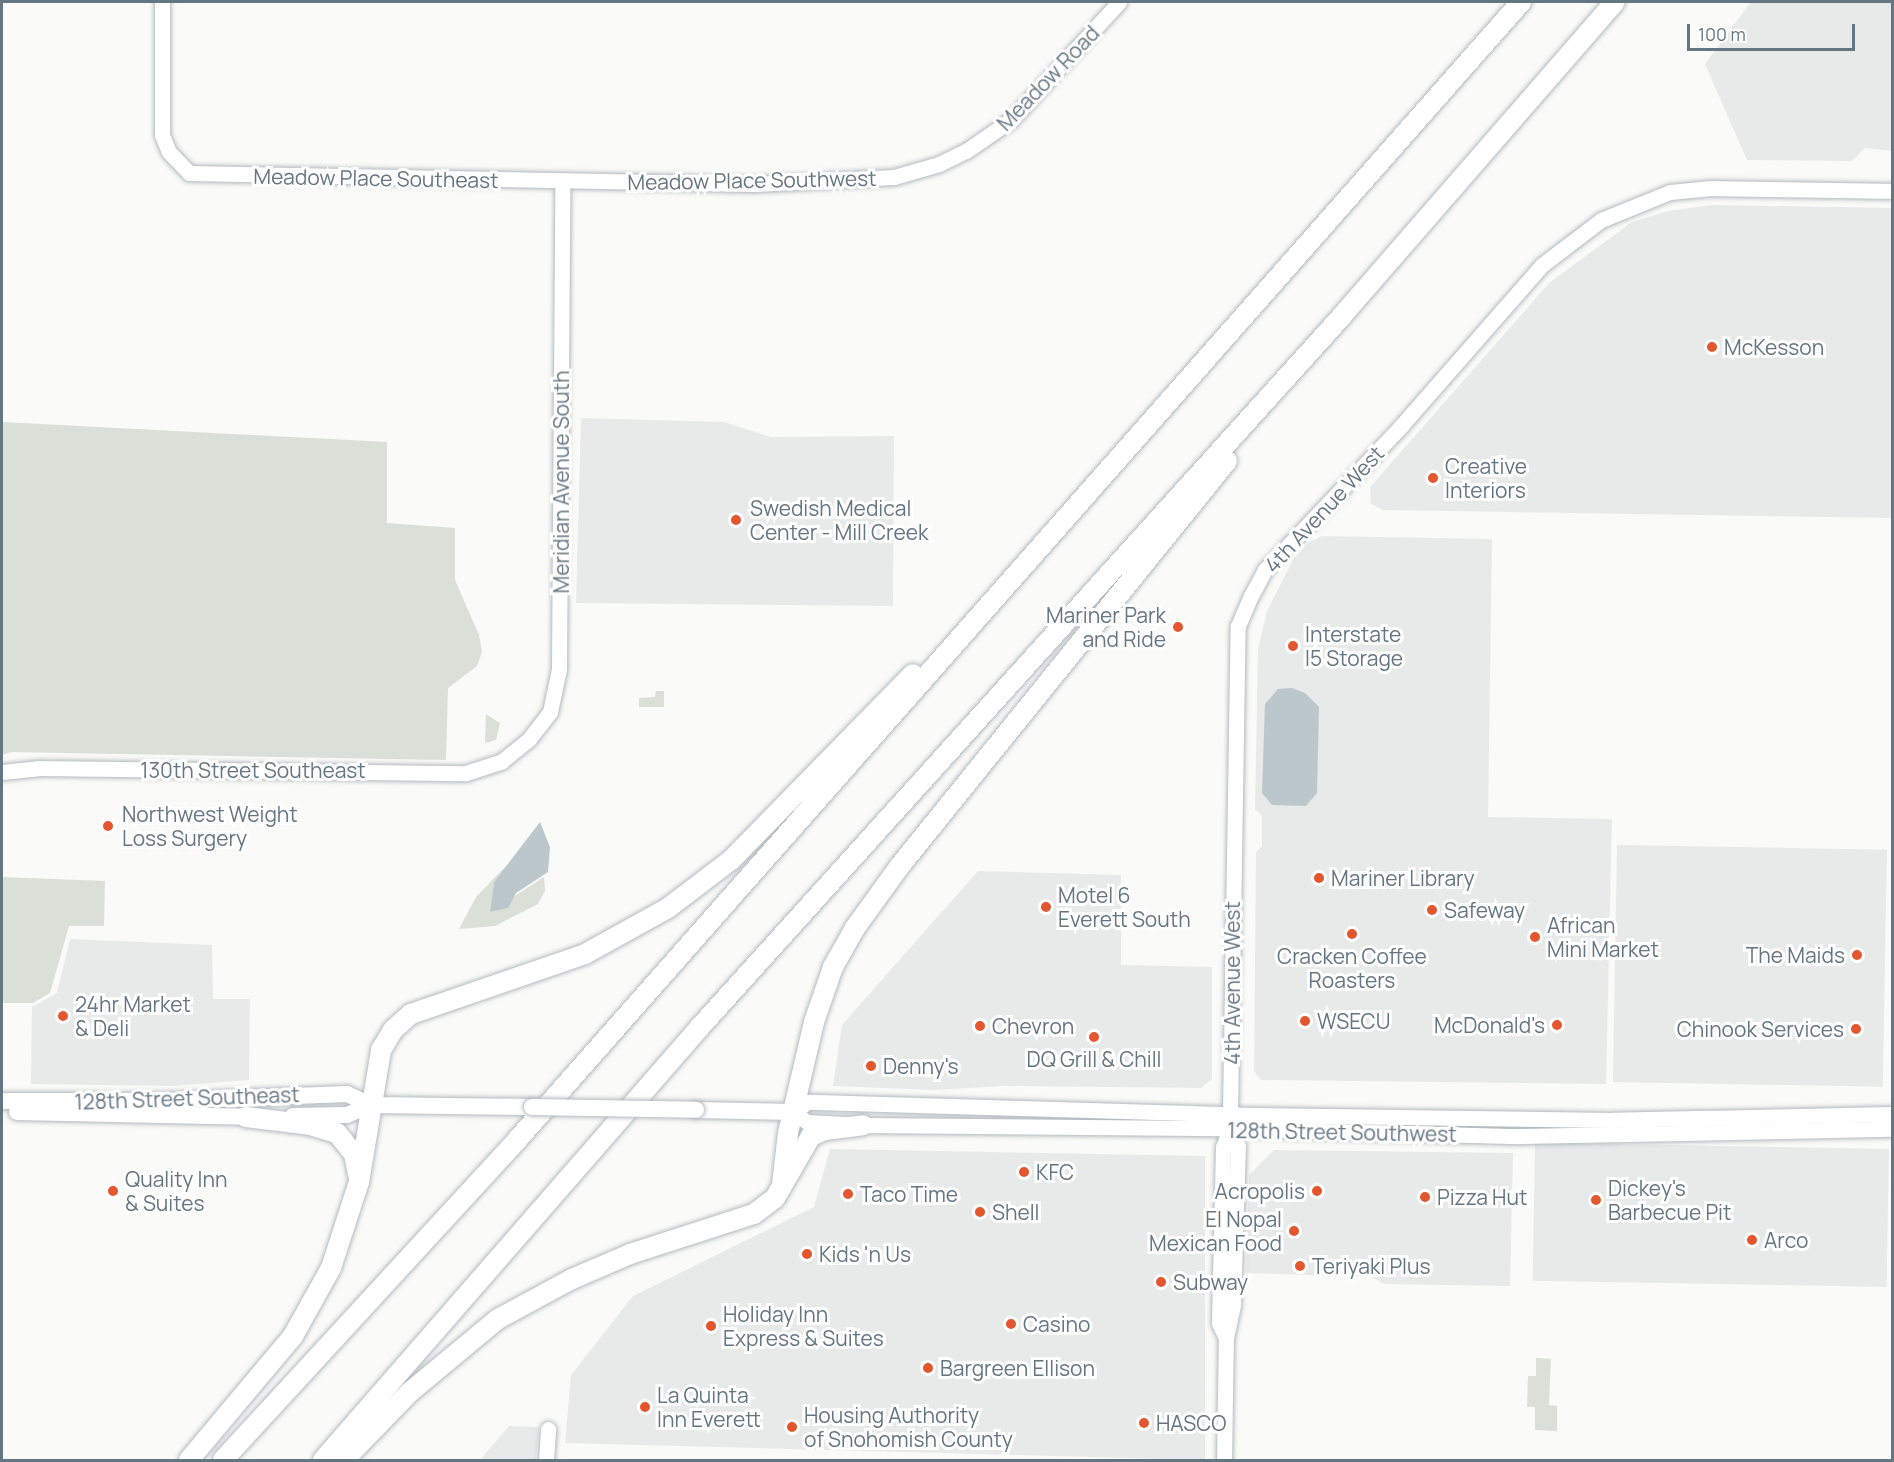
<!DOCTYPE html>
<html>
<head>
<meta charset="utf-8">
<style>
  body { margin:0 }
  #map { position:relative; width:1894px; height:1462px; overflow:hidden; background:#fafaf8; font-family:Manrope,sans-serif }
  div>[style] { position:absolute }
  .built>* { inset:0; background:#e8e9e9; transform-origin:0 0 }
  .green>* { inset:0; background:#dadfd7 }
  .water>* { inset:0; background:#bbc7cb }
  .roads { filter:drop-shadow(0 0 2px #b3babf) drop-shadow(0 0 2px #b3babf) }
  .secondary>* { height:15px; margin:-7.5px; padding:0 7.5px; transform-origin:7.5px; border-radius:7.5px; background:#fff }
  .primary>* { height:16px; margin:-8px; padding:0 8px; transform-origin:8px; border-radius:8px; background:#fff }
  .highway>* { height:20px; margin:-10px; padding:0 10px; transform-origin:10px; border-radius:10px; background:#fff }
  .bridges { filter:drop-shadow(0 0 2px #b5babe) drop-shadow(0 0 2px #b5babe) }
  .primary-bridge>* { height:16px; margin:-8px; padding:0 8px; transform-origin:8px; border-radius:8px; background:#fff }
  .dots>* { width:16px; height:16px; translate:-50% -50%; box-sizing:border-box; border:3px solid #fff; border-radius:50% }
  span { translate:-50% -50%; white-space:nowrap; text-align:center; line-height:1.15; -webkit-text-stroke:6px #fff; paint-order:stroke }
  .street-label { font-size:21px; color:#657683 }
  .poi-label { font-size:21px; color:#657683 }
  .left { translate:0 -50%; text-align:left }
  .right { translate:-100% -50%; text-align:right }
  .frame { position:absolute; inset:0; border:3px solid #657683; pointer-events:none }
  .scale { position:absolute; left:1687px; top:24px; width:168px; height:27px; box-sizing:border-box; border:3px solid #657683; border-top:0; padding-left:8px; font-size:18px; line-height:21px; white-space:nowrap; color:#657683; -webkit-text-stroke:4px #fff; paint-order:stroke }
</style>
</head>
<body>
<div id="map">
  <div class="built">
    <i style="clip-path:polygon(1751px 2px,1892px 2px,1892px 151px,1865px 148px,1852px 161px,1747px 160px,1705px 64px)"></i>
    <i style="clip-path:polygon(1711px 205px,1892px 208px,1892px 518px,1383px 510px,1371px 504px,1370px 487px,1549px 283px,1632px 222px,1668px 211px)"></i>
    <i style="clip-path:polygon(581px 418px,724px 422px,771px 437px,894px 436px,893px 606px,576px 603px)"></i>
    <i style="clip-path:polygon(1322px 536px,1492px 539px,1488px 817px,1612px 819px,1606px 1084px,1261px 1080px,1254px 1071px,1256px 852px,1262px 846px,1262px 816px,1255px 809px,1258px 649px,1267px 611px,1293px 560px,1308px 543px)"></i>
    <i style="left:1617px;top:845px;width:270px;height:237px;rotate:1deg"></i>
    <i style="clip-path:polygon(978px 871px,1121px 875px,1121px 965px,1212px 967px,1212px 1079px,1201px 1088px,1004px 1086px,934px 1090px,833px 1086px,842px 1025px)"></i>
    <i style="clip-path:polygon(70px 939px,212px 945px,213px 999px,250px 999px,249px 1080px,173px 1086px,31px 1084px,32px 1007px,57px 993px)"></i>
    <i style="clip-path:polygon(830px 1149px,1205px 1156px,1205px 1460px,565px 1443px,571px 1375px,633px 1296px,814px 1207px)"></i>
    <i style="left:1889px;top:1149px;width:138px;height:354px;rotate:91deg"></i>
    <i style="clip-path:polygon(1274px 1150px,1513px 1153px,1510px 1286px,1385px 1284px,1371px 1277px,1246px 1273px,1249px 1175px)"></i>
    <i style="clip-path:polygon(509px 1426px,539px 1427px,536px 1460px,480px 1460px)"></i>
  </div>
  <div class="green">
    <i style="clip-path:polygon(2px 422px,387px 442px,387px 523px,455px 528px,455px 580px,479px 635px,482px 652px,477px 666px,448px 688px,446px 760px,11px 752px,2px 755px)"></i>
    <i style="clip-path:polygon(656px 691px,664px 691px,664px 707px,639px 707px,639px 698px,655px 697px)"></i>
    <i style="clip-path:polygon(486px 714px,500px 723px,496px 740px,485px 743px)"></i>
    <i style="clip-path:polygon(513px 859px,494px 882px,490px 912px,544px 877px,545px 891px,538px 904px,495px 926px,459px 929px,476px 897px)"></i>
    <i style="clip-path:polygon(2px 877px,105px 881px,104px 926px,69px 926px,50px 993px,33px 1003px,2px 1003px)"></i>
    <i style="clip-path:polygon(1536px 1358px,1551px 1359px,1549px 1405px,1557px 1406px,1557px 1431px,1535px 1430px,1535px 1407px,1527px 1407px,1528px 1376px,1536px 1376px)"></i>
  </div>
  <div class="water">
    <i style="clip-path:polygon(1292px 688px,1305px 693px,1319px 707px,1317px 793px,1306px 806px,1272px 805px,1262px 793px,1265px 704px,1278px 689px)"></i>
    <i style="clip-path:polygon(540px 822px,550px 847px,548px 872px,516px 893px,508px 908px,490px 912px,494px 882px)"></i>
  </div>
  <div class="roads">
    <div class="secondary">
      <i style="left:162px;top:2px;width:133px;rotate:90deg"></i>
      <i style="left:162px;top:135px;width:18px;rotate:68deg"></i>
      <i style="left:169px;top:152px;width:29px;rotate:46deg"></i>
      <i style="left:189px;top:173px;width:565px;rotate:1.12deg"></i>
      <i style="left:754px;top:184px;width:140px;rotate:-2.9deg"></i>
      <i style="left:894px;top:177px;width:47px;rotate:-16.1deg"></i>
      <i style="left:939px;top:164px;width:30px;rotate:-26deg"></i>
      <i style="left:966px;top:151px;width:55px;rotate:-34.6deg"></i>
      <i style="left:1011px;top:120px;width:160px;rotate:-47.5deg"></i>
      <i style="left:2px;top:772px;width:36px;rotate:-6deg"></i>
      <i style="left:38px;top:768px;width:428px;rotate:0.7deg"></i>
      <i style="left:466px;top:773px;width:38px;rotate:-18deg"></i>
      <i style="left:502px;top:761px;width:35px;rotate:-39deg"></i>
      <i style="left:529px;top:739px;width:34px;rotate:-52deg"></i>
      <i style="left:550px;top:712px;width:44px;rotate:-78.2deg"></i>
      <i style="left:559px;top:669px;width:487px;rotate:-89.6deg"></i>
      <i style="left:1892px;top:1114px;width:280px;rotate:178.8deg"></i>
      <i style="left:1612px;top:1120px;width:358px;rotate:-179.2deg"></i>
      <i style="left:1254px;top:1115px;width:447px;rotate:-178.3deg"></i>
      <i style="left:807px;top:1102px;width:16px;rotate:142deg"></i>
      <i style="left:794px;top:1112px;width:16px;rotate:38deg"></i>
      <i style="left:807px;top:1122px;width:56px;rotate:3.1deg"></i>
      <i style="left:863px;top:1125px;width:346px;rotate:0.5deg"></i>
      <i style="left:1209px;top:1128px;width:311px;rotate:1.5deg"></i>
      <i style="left:1520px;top:1136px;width:372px;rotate:-1.1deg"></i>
      <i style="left:1226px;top:1338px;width:17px;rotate:-115deg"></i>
      <i style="left:1219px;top:1323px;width:176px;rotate:-88.7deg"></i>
      <i style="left:1223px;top:1147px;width:19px;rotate:-69deg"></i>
      <i style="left:546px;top:1460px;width:31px;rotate:-86deg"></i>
      <i style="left:1224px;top:1460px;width:122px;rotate:-89.1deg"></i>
      <i style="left:1226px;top:1338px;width:35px;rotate:-78deg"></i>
      <i style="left:1233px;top:1304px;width:158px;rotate:-88.2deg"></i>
      <i style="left:1238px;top:1146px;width:19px;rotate:-115deg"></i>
      <i style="left:1230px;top:1129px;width:15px;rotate:-90deg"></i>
      <i style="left:1230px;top:1114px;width:488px;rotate:-89.1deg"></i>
      <i style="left:1238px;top:626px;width:33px;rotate:-67deg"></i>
      <i style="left:1251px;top:596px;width:30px;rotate:-62deg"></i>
      <i style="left:1265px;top:570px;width:198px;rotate:-46.6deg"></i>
      <i style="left:1401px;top:426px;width:214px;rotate:-48.8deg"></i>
      <i style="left:1542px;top:265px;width:74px;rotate:-37.3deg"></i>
      <i style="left:1601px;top:220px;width:74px;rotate:-22.1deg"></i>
      <i style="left:1670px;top:192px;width:41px;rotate:-5.6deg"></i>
      <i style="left:1711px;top:188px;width:181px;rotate:0.9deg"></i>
    </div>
    <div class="primary">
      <i style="left:2px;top:1101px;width:160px"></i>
      <i style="left:162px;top:1101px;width:185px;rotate:-2.2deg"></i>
      <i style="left:347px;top:1094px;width:26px;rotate:25deg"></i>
      <i style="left:371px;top:1105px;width:161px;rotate:0.7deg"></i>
      <i style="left:696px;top:1110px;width:98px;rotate:1.2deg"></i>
      <i style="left:17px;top:1112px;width:241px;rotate:1.2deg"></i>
      <i style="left:293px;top:1116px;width:54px;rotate:-1.1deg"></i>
      <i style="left:347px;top:1115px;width:26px;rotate:-23deg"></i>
    </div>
    <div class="highway">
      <i style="left:246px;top:1117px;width:64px;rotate:7.1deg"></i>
      <i style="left:310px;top:1125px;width:28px;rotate:17deg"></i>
      <i style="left:337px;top:1133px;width:27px;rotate:51deg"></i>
      <i style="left:354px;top:1154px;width:21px;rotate:79deg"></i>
      <i style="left:782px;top:1185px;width:52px;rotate:-83.4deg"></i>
      <i style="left:788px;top:1133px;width:114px;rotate:-76.8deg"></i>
      <i style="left:814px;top:1022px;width:58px;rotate:-70.9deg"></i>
      <i style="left:833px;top:967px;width:45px;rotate:-60.6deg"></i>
      <i style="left:855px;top:928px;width:75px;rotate:-54.2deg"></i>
      <i style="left:899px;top:867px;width:522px;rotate:-51.07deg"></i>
      <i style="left:189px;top:1460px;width:162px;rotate:-50deg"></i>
      <i style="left:293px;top:1336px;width:78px;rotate:-60.8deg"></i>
      <i style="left:331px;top:1268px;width:90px;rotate:-72deg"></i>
      <i style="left:359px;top:1182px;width:134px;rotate:-80.5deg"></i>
      <i style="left:381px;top:1050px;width:23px;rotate:-59deg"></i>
      <i style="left:393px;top:1030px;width:24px;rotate:-42deg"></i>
      <i style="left:411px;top:1014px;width:184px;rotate:-19deg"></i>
      <i style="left:585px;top:954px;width:95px;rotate:-29deg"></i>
      <i style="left:668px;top:908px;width:79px;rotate:-37.3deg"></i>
      <i style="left:731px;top:860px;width:260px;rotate:-45.6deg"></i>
      <i style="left:223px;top:1460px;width:436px;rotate:-47.4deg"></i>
      <i style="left:518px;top:1139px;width:1516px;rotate:-48.58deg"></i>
      <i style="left:323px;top:1460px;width:574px;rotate:-48.95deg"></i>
      <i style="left:700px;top:1027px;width:957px;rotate:-47.92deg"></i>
      <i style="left:1341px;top:317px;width:417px;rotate:-49deg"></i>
      <i style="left:344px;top:1460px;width:95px;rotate:-45.9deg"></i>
      <i style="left:410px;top:1392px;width:114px;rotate:-39.7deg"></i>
      <i style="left:498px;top:1319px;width:84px;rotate:-28.4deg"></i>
      <i style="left:572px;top:1279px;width:63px;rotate:-23.3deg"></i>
      <i style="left:630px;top:1254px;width:130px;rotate:-17.9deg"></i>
      <i style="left:754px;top:1214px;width:26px;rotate:-37deg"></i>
      <i style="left:775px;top:1198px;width:72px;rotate:-59.9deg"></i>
      <i style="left:811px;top:1136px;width:15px;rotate:-23deg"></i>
      <i style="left:825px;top:1130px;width:38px;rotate:-7deg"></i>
    </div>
  </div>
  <div class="bridges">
    <div class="primary-bridge">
      <i style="left:532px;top:1107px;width:164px;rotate:1deg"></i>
    </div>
  </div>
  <div class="dots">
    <i style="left:1712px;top:347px;background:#e4572e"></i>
    <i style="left:1433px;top:478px;background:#e4572e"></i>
    <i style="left:736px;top:520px;background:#e4572e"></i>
    <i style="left:1178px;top:627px;background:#e4572e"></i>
    <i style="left:1293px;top:646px;background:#e4572e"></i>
    <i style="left:108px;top:826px;background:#e4572e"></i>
    <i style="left:1319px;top:878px;background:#e4572e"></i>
    <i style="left:1046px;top:907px;background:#e4572e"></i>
    <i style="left:1432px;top:910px;background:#e4572e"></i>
    <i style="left:1352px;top:934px;background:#e4572e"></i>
    <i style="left:1535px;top:937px;background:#e4572e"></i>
    <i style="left:1857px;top:955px;background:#e4572e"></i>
    <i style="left:63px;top:1016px;background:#e4572e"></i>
    <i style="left:1305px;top:1021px;background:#e4572e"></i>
    <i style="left:1557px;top:1025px;background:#e4572e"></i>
    <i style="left:980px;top:1026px;background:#e4572e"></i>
    <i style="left:1856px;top:1029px;background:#e4572e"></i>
    <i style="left:1094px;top:1037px;background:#e4572e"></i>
    <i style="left:871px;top:1066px;background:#e4572e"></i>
    <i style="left:1024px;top:1172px;background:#e4572e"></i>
    <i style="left:113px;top:1191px;background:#e4572e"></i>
    <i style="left:1317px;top:1191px;background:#e4572e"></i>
    <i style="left:848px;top:1194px;background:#e4572e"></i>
    <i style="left:1425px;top:1197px;background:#e4572e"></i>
    <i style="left:1596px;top:1200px;background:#e4572e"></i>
    <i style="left:980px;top:1212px;background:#e4572e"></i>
    <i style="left:1294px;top:1231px;background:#e4572e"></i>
    <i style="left:1752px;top:1240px;background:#e4572e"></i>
    <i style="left:807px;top:1254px;background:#e4572e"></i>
    <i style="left:1300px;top:1266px;background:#e4572e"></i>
    <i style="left:1161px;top:1282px;background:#e4572e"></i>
    <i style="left:1011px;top:1324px;background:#e4572e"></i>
    <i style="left:711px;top:1326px;background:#e4572e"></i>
    <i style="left:928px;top:1368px;background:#e4572e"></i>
    <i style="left:645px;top:1407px;background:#e4572e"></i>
    <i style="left:1144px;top:1423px;background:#e4572e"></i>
    <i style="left:792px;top:1427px;background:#e4572e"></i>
  </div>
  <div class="street-label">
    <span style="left:1048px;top:78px;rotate:-46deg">Meadow Road</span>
    <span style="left:376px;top:178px;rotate:1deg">Meadow Place Southeast</span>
    <span style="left:752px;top:180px;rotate:-1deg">Meadow Place Southwest</span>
    <span style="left:561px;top:482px;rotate:-90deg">Meridian Avenue South</span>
    <span style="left:1324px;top:509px;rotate:-47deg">4th Avenue West</span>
    <span style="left:253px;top:770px">130th Street Southeast</span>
    <span style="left:1232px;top:983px;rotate:-90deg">4th Avenue West</span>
    <span style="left:187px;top:1098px;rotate:-2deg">128th Street Southeast</span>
    <span style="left:1342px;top:1132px;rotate:1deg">128th Street Southwest</span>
  </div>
  <div class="poi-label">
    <span class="left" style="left:1724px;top:347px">McKesson</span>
    <span class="left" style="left:1445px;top:478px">Creative<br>Interiors</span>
    <span class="left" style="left:750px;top:520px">Swedish Medical<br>Center - Mill Creek</span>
    <span class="right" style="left:1166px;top:627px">Mariner Park<br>and Ride</span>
    <span class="left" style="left:1305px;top:646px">Interstate<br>I5 Storage</span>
    <span class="left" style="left:122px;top:826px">Northwest Weight<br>Loss Surgery</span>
    <span class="left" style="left:1331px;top:878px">Mariner Library</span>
    <span class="left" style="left:1058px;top:907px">Motel 6<br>Everett South</span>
    <span class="left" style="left:1444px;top:910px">Safeway</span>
    <span class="left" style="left:1547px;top:937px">African<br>Mini Market</span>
    <span class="right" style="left:1845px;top:955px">The Maids</span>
    <span style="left:1352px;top:968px">Cracken Coffee<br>Roasters</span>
    <span class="left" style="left:75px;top:1016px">24hr Market<br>&amp; Deli</span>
    <span class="left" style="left:1317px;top:1021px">WSECU</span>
    <span class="right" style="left:1545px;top:1025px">McDonald's</span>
    <span class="left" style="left:992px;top:1026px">Chevron</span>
    <span class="right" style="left:1844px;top:1029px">Chinook Services</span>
    <span style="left:1094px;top:1059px">DQ Grill &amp; Chill</span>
    <span class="left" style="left:883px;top:1066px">Denny's</span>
    <span class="left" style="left:1036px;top:1172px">KFC</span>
    <span class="left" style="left:125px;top:1191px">Quality Inn<br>&amp; Suites</span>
    <span class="left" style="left:1608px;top:1200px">Dickey's<br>Barbecue Pit</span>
    <span class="right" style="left:1305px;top:1191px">Acropolis</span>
    <span class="left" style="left:860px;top:1194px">Taco Time</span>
    <span class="left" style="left:1437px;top:1197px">Pizza Hut</span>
    <span class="left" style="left:992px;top:1212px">Shell</span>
    <span class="right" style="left:1282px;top:1231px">El Nopal<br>Mexican Food</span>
    <span class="left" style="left:1764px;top:1240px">Arco</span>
    <span class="left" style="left:819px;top:1254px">Kids 'n Us</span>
    <span class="left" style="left:1312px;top:1266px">Teriyaki Plus</span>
    <span class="left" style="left:1173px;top:1282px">Subway</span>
    <span class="left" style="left:723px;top:1326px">Holiday Inn<br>Express &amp; Suites</span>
    <span class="left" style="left:1023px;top:1324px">Casino</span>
    <span class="left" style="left:940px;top:1368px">Bargreen Ellison</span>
    <span class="left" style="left:657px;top:1407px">La Quinta<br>Inn Everett</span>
    <span class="left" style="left:804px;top:1427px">Housing Authority<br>of Snohomish County</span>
    <span class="left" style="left:1156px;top:1423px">HASCO</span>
  </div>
  <div class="frame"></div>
  <div class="scale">100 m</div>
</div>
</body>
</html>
